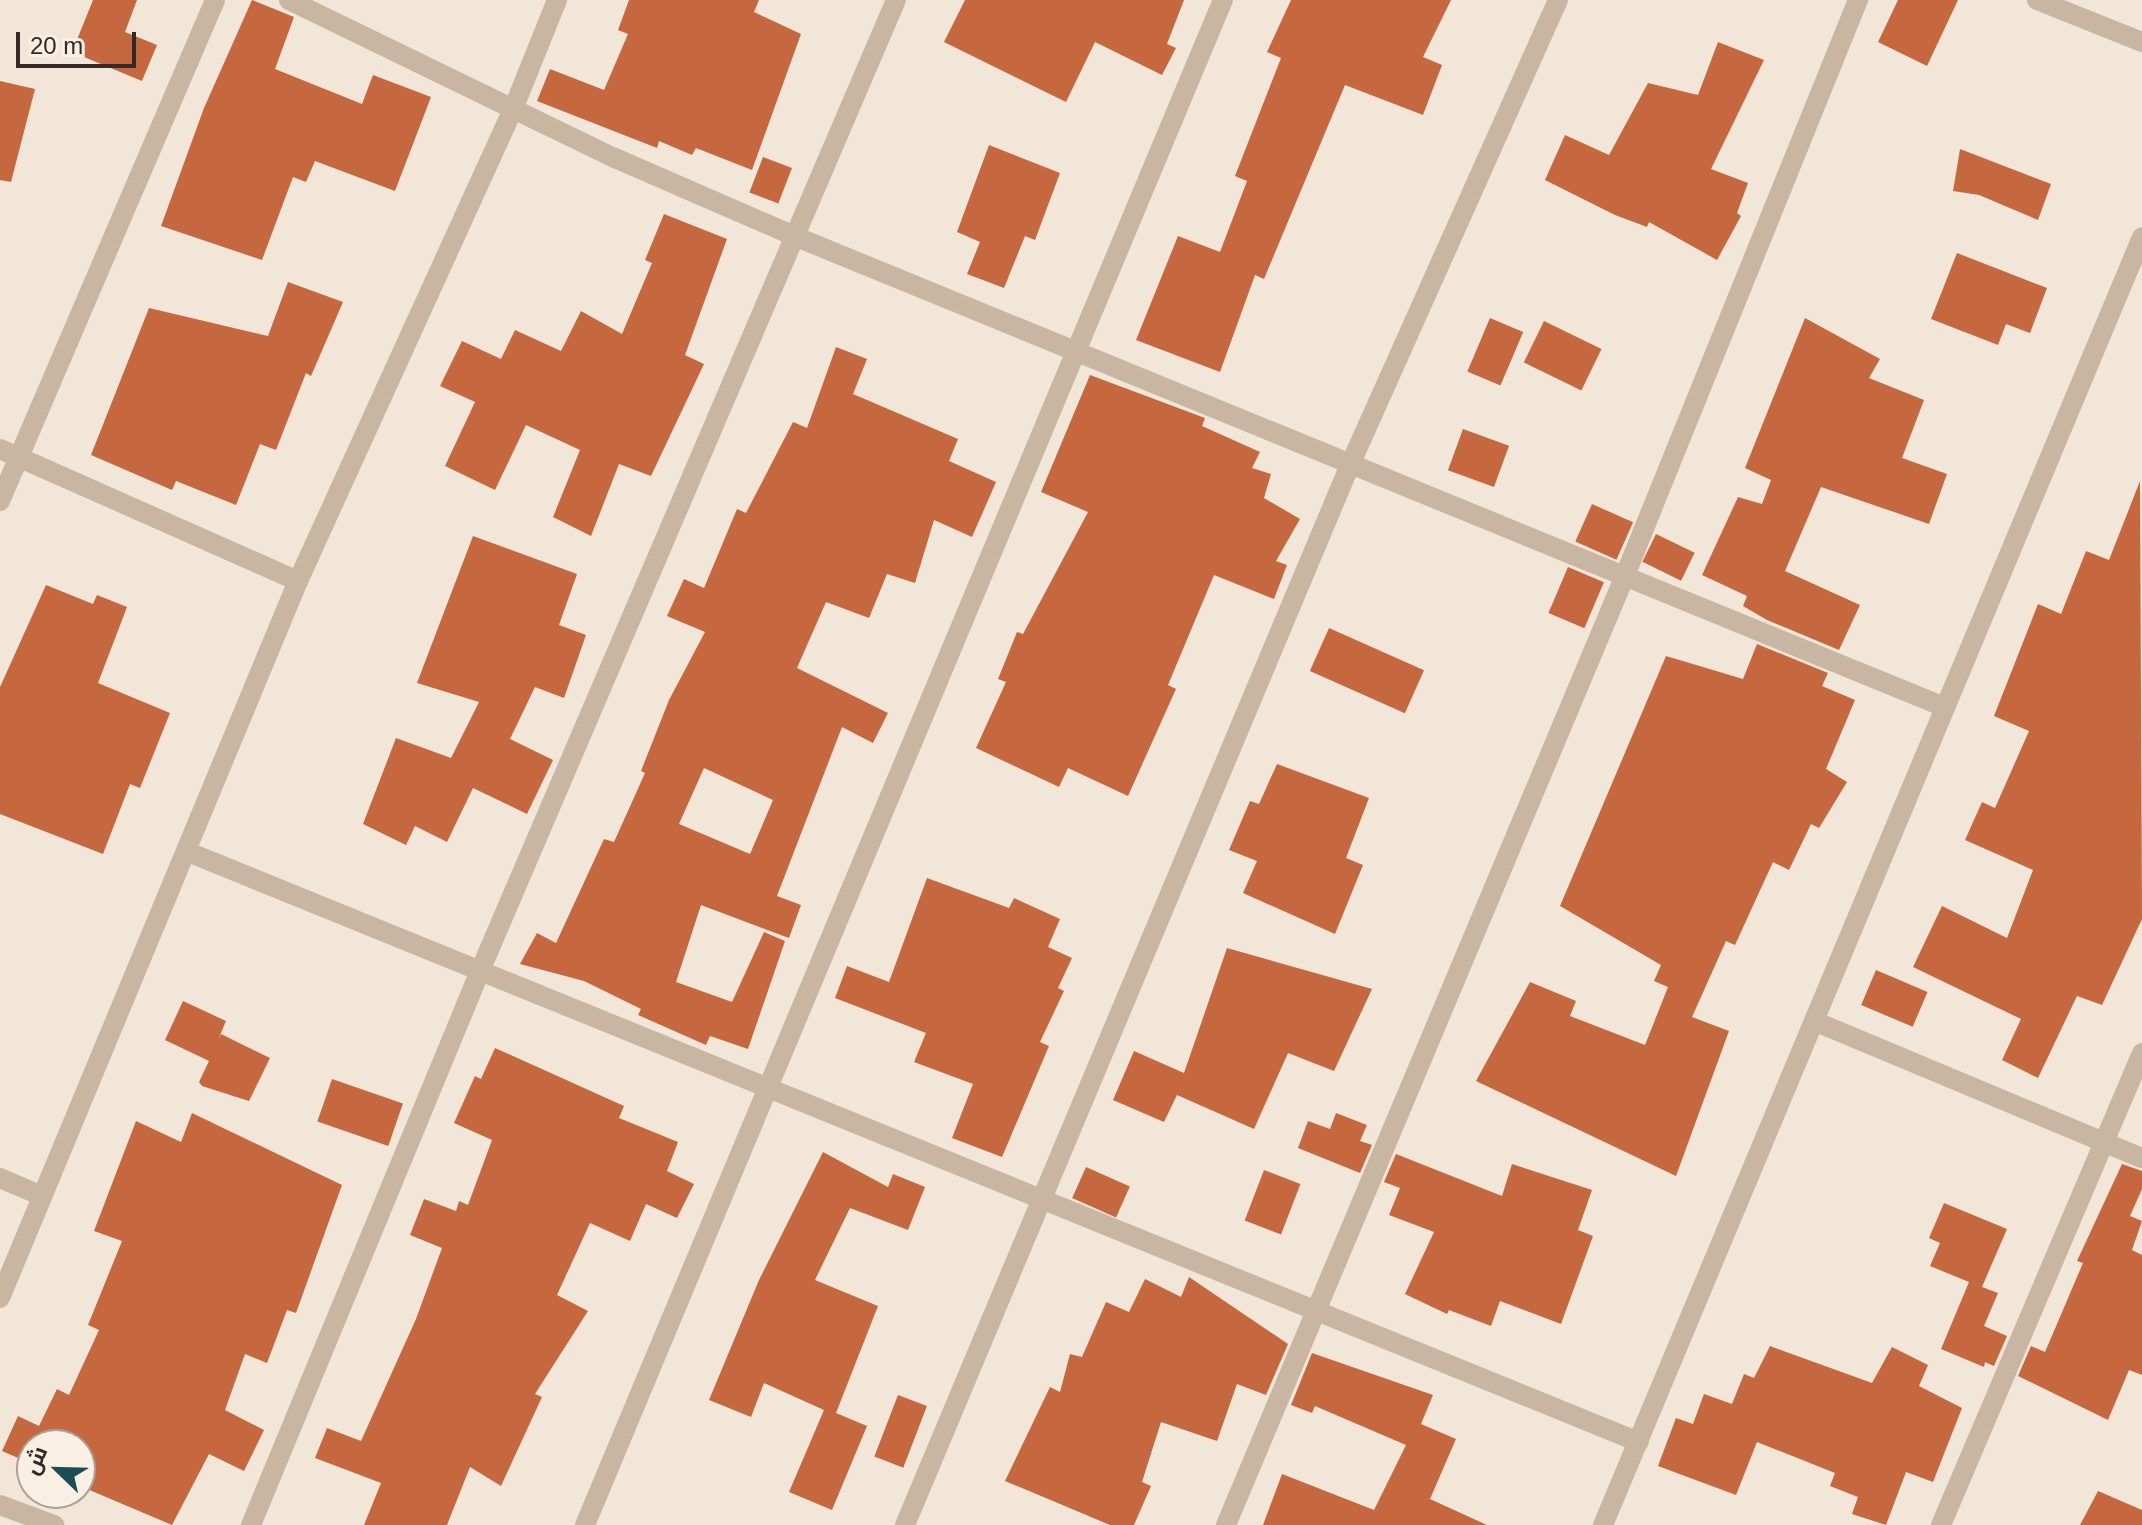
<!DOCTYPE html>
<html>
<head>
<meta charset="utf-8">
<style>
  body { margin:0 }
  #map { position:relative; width:2142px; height:1525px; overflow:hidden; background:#f1e6d7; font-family:Arial,Cairo,sans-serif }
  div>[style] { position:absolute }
  .building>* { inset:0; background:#c6683f; transform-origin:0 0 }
  .street>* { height:20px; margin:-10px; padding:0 10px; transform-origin:10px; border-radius:10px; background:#c8b6a3 }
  span { translate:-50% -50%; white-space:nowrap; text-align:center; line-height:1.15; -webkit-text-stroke:7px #f9f0e3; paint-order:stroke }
  .north { position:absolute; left:16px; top:1429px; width:80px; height:80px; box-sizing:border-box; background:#f9f0e3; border:2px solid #aaa197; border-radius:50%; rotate:293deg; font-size:22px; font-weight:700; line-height:32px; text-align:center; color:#332a25 }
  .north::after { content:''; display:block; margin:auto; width:28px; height:36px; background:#1b4d55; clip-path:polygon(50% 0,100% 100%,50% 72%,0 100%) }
  .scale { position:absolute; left:16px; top:32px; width:120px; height:36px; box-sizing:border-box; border:4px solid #332a25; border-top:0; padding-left:10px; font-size:24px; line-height:28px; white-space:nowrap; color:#332a25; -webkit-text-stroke:6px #f9f0e3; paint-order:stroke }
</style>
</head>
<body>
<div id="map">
  <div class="building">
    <i style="clip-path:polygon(93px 0,137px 0,125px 32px,157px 45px,142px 81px,72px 52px)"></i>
    <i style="clip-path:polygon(252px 0,294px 17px,275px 69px,362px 104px,373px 75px,431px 97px,395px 191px,315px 161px,306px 182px,293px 177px,262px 260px,161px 226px,204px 108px)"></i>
    <i style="clip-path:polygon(629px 0,759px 0,754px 12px,801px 34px,752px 170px,696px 148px,692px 155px,659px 141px,657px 148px,537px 101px,550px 69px,604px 90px,628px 34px,618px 30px)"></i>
    <i style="clip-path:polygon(965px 0,1184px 0,1167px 44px,1176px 48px,1162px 75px,1095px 42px,1066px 102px,944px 42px)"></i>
    <i style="clip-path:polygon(1291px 0,1451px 0,1423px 57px,1442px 65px,1423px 115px,1345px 85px,1264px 279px,1255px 275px,1220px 372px,1136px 340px,1178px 236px,1220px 252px,1247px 181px,1235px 176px,1281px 58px,1267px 52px)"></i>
    <i style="clip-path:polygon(1898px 0,1958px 0,1927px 66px,1878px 42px)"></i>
    <i style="clip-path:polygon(1718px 42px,1764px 60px,1711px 169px,1748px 183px,1737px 213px,1741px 216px,1717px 260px,1649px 222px,1647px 227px,1615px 215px,1545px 180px,1565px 135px,1609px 155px,1648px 83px,1698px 95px)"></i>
    <i style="clip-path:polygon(0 81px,35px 89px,11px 182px,0 180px)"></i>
    <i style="clip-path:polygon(989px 145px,1060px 173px,1035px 240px,1025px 236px,1004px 288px,967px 274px,980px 242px,957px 232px)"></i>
    <i style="clip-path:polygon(1960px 149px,2051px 184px,2038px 220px,1979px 195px,1953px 191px)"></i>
    <i style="left:763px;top:157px;width:31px;height:38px;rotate:21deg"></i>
    <i style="clip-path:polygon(664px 214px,727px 239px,685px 355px,704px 364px,651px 476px,619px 464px,591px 536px,553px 517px,580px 450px,526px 425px,495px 490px,445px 466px,475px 402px,440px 386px,462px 341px,501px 359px,515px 330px,561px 351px,581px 311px,622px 334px,652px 263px,645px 260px)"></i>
    <i style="clip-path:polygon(1957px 253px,2047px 288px,2030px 333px,2006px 324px,1998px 345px,1931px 319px)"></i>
    <i style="clip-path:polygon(288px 282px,343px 302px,311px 376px,306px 373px,276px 450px,260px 444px,236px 505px,176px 481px,172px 490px,91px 455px,149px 308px,268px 336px)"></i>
    <i style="left:1490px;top:318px;width:36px;height:58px;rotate:23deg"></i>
    <i style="clip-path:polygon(1805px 318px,1880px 359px,1869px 378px,1924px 400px,1902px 458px,1947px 474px,1929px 524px,1821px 487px,1785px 571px,1860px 605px,1839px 650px,1767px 620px,1743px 606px,1747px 596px,1702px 575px,1738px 497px,1762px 504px,1771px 480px,1745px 468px)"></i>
    <i style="left:1544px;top:321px;width:64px;height:46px;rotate:26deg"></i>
    <i style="clip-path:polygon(evenodd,836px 347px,867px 359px,853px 394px,958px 439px,949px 461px,996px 482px,972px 537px,934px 520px,915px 583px,887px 574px,869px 618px,826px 602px,797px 668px,888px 713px,873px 743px,842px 727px,777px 896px,801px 905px,789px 938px,701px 905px,676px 982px,732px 1002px,764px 932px,785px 941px,748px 1049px,710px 1036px,706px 1045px,638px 1015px,641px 1009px,584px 981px,520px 964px,537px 933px,556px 943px,604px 839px,614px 842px,645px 773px,641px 771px,669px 700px,705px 632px,667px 616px,684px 579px,704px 588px,737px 509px,746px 513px,793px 422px,807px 428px,836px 347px,704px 768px,773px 800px,750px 854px,679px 824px,704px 768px)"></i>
    <i style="clip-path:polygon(1090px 375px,1205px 418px,1202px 426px,1260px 452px,1252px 468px,1271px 474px,1264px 498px,1300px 519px,1276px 561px,1287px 565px,1274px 599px,1214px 575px,1168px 685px,1176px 689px,1128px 796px,1068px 768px,1059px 787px,976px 748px,1006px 682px,998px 679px,1017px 632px,1023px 634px,1088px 512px,1041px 492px)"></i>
    <i style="left:1463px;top:429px;width:49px;height:44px;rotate:20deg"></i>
    <i style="clip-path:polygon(2140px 481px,2142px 919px,2102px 1005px,2077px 996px,2038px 1078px,2002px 1060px,2021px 1019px,1913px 967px,1942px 906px,2007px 938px,2033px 870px,1965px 840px,1982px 802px,1995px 808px,2029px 731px,1994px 716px,2038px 604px,2061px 614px,2086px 551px,2109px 560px)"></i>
    <i style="left:1592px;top:504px;width:45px;height:41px;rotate:24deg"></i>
    <i style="left:1656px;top:534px;width:43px;height:31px;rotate:26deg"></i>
    <i style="clip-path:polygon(473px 536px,577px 574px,559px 625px,586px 635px,564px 698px,535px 687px,510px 739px,553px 760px,527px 814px,473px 788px,447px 842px,415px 826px,406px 845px,363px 824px,396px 738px,451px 758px,479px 702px,417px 683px)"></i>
    <i style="left:1568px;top:567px;width:39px;height:50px;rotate:23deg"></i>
    <i style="clip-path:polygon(46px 585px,93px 604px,97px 595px,127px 607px,98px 683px,170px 713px,140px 788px,130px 784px,103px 854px,0 814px,0 687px)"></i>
    <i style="left:1329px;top:628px;width:104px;height:47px;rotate:24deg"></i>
    <i style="clip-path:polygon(1757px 644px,1828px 673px,1822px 686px,1855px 700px,1826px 769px,1847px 782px,1819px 828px,1811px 824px,1789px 870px,1773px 862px,1735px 945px,1726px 941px,1692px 1017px,1729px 1031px,1676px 1176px,1476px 1081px,1530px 982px,1576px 1001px,1570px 1016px,1645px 1045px,1668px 987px,1654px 981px,1661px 965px,1560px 906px,1666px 656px,1743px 679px)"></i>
    <i style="clip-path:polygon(1277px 764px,1369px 798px,1346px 858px,1363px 865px,1335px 934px,1243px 893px,1257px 861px,1229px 850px,1250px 801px,1259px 804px)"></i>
    <i style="clip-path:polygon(927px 878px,1009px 908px,1014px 898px,1060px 919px,1048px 947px,1072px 958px,1058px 988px,1064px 991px,1040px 1042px,1049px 1046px,1002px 1157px,952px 1138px,973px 1084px,914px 1062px,926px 1033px,835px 998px,847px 966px,889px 982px)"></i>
    <i style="clip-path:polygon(1227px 948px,1372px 989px,1334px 1071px,1288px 1053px,1254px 1129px,1177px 1095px,1164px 1122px,1113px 1100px,1134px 1051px,1184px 1073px)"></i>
    <i style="left:1876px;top:970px;width:56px;height:38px;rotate:23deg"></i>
    <i style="clip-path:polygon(183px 1001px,226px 1021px,218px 1040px,221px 1034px,270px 1058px,249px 1101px,202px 1086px,199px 1082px,209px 1061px,165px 1040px)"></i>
    <i style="clip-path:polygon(495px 1048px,624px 1106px,619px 1118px,678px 1142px,667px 1171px,694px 1184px,677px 1218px,646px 1204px,630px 1241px,590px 1223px,557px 1295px,588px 1311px,535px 1394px,542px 1397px,501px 1486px,470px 1467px,447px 1525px,364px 1525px,381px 1483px,315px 1458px,327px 1428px,361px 1441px,416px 1319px,442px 1248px,410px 1235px,424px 1199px,456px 1211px,459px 1201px,468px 1205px,492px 1140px,454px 1123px,475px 1076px,481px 1079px)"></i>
    <i style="left:332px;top:1079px;width:75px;height:45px;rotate:19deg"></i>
    <i style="clip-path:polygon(192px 1113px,342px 1185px,296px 1313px,287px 1310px,267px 1363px,245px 1354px,225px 1410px,264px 1430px,244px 1471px,209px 1454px,172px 1525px,80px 1486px,80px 1445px,32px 1445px,32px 1464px,2px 1451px,18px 1416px,39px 1426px,57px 1389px,69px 1395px,99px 1330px,88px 1325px,122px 1241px,94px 1231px,136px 1121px,181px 1142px)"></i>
    <i style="clip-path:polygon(1336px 1113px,1367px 1125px,1360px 1141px,1372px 1145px,1360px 1173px,1298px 1148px,1308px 1121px,1330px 1129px)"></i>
    <i style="clip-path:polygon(823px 1152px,888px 1187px,893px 1174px,925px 1187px,908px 1230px,850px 1208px,815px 1280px,878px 1306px,836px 1413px,867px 1426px,832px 1510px,789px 1492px,824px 1410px,764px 1383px,751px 1417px,709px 1400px,759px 1280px)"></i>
    <i style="clip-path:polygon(1396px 1154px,1502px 1196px,1512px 1164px,1592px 1190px,1578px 1230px,1593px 1236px,1561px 1324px,1500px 1301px,1491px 1326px,1449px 1310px,1447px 1314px,1405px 1294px,1434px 1232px,1389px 1215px,1400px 1188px,1384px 1182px)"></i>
    <i style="clip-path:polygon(2122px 1164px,2142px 1171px,2142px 1189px,2130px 1216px,2142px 1221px,2132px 1250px,2142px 1255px,2142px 1375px,2129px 1370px,2108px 1420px,2018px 1376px,2031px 1346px,2045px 1352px,2083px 1263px,2077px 1261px)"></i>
    <i style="left:1086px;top:1167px;width:48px;height:34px;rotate:24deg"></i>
    <i style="left:1264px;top:1170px;width:39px;height:54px;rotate:21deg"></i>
    <i style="clip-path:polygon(1944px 1203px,2007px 1229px,1982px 1287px,1998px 1293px,1984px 1326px,2007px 1336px,1994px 1366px,1985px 1362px,1984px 1367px,1941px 1349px,1969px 1282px,1930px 1266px,1940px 1243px,1929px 1238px)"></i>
    <i style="clip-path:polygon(1189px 1277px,1288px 1344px,1266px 1395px,1237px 1384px,1217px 1441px,1161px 1422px,1142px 1482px,1151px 1486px,1134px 1525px,1110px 1525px,1005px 1481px,1050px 1387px,1060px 1392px,1070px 1354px,1082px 1357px,1106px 1302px,1129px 1312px,1145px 1279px,1181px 1297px)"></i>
    <i style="clip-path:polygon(1770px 1346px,1872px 1383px,1892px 1347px,1928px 1365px,1919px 1386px,1962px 1408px,1933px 1482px,1906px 1472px,1886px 1525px,1852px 1514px,1858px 1497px,1830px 1486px,1835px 1473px,1757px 1442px,1736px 1495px,1658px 1466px,1676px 1418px,1693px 1424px,1704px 1394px,1732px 1404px,1744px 1374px,1754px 1378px)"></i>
    <i style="clip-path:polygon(1312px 1353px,1433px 1395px,1421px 1424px,1456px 1439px,1430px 1499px,1487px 1525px,1263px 1525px,1282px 1474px,1374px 1510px,1406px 1445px,1315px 1406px,1312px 1413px,1291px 1405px)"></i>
    <i style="left:898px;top:1395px;width:31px;height:66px;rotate:21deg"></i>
    <i style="clip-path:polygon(2098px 1491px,2142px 1510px,2142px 1525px,2080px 1525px)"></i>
  </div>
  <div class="street">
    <i style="left:289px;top:0;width:362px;rotate:25.9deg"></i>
    <i style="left:615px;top:158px;width:195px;rotate:23.5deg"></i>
    <i style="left:794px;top:236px;width:1243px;rotate:22.27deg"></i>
    <i style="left:2037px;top:0;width:113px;rotate:21.8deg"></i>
    <i style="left:0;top:449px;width:326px;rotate:23.9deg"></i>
    <i style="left:0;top:501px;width:545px;rotate:-66.77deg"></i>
    <i style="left:188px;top:852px;width:1566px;rotate:22.13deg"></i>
    <i style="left:1814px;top:1021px;width:355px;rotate:22.7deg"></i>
    <i style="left:0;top:1178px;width:46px;rotate:23.2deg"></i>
    <i style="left:0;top:1298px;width:776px;rotate:-67.43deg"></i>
    <i style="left:298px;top:581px;width:521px;rotate:-65.5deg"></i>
    <i style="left:514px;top:107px;width:115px;rotate:-68.1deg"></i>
    <i style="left:0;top:1505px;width:58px;rotate:20.3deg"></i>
    <i style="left:251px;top:1525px;width:599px;rotate:-67.54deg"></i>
    <i style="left:480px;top:971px;width:1056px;rotate:-66.81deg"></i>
    <i style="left:585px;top:1525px;width:1653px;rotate:-67.3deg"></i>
    <i style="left:905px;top:1525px;width:1150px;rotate:-67.23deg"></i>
    <i style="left:1350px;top:465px;width:509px;rotate:-65.9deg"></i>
    <i style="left:1226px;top:1525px;width:1027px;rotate:-67.2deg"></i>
    <i style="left:1624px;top:578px;width:624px;rotate:-67.96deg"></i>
    <i style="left:1603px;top:1525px;width:1396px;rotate:-67.29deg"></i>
    <i style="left:1941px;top:1525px;width:513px;rotate:-66.93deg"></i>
  </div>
  <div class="north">ش</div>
  <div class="scale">20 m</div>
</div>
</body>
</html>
